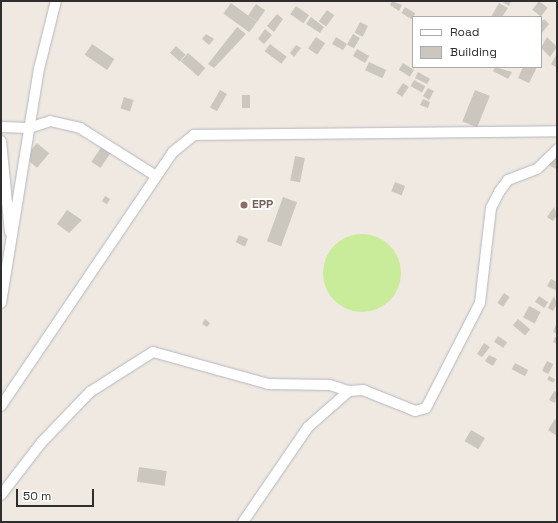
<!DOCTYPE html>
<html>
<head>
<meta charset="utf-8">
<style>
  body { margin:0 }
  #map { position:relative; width:558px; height:523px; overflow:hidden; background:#efe9e1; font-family:"Space Grotesk",sans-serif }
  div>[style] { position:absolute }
  .pitch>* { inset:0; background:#c9ec9a }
  .round { border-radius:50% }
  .building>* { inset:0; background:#cbc7bf; transform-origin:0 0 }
  .roads { filter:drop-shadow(0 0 1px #b4b7c1) drop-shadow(0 0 1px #b4b7c1) }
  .minor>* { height:10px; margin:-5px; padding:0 5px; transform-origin:5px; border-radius:5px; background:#fff }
  .dots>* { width:11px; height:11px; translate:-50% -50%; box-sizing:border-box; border:2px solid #fff; border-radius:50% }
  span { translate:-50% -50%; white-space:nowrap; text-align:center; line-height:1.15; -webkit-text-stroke:4px #fff; paint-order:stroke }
  .education-label { font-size:12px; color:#785e54; font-weight:700 }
  .left { translate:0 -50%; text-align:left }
  .frame { position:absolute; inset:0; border:2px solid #2e2e2e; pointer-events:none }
  .legend { position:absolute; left:412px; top:16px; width:130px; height:52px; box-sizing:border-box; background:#fff; border:1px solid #ababab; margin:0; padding:5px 7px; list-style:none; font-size:12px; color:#2e2e2e }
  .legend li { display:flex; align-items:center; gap:8px; height:20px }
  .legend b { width:20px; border:1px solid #ababab }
  .scale { position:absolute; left:16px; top:489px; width:78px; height:18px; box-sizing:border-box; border:2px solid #2e2e2e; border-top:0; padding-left:5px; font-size:12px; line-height:14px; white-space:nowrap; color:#2e2e2e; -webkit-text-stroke:3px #fff; paint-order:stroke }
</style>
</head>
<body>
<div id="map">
  <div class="pitch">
    <i class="round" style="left:323px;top:234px;width:78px;height:78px"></i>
  </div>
  <div class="building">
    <i style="clip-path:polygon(392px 1px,402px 5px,399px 11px,390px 5px)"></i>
    <i style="clip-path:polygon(501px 1px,511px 1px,509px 6px)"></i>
    <i style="left:539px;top:1px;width:11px;height:11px;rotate:38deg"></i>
    <i style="left:231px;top:3px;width:32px;height:13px;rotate:36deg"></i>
    <i style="clip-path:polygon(499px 3px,508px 8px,502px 17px,491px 17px)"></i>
    <i style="left:256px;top:4px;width:11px;height:14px;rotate:34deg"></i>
    <i style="left:296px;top:6px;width:16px;height:10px;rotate:35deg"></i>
    <i style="left:405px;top:7px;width:12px;height:7px;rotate:31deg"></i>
    <i style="left:327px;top:10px;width:9px;height:14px;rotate:36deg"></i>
    <i style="clip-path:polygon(277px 14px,283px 19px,274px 32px,267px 26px)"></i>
    <i style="clip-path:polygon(311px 17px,324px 27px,320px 33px,306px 24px)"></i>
    <i style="clip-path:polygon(544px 19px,549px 24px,541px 34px,541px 22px)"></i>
    <i style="left:360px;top:22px;width:9px;height:12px;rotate:27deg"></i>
    <i style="clip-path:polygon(237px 27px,246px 34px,214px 68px,208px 64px)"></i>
    <i style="clip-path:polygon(265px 29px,272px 35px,264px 44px,258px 39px)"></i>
    <i style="clip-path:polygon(206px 34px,214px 39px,209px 45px,202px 39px)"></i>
    <i style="left:353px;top:34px;width:8px;height:12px;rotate:30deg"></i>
    <i style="left:316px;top:37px;width:11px;height:14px;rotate:34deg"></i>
    <i style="clip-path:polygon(336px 37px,347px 44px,343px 50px,332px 44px)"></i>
    <i style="clip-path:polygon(547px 37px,557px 47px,550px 57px,541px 48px)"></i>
    <i style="left:92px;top:44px;width:27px;height:13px;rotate:34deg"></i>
    <i style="left:270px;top:44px;width:21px;height:9px;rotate:37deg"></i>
    <i style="clip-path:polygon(296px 45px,301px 48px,294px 57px,290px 53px)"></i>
    <i style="left:176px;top:46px;width:13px;height:9px;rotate:42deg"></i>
    <i style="left:357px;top:49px;width:14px;height:8px;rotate:30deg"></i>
    <i style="left:188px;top:53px;width:23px;height:11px;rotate:41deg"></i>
    <i style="clip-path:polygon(556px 55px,557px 56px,557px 68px,551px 64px)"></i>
    <i style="left:369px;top:62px;width:19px;height:9px;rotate:25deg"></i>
    <i style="left:403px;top:63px;width:13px;height:8px;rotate:32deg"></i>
    <i style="clip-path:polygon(495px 67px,512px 72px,508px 79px,493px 71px)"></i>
    <i style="clip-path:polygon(523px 67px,537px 67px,529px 83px,518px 78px)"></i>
    <i style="clip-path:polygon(418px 72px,430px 79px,427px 84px,415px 78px)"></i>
    <i style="left:414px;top:80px;width:13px;height:7px;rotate:29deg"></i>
    <i style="left:403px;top:83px;width:7px;height:12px;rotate:34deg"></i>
    <i style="clip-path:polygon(428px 88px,434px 91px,429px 100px,423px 96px)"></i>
    <i style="left:220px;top:90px;width:8px;height:20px;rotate:30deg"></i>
    <i style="left:475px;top:90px;width:16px;height:34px;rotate:22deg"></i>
    <i style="left:242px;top:95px;width:8px;height:13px"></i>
    <i style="left:124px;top:97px;width:10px;height:12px;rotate:17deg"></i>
    <i style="clip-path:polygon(423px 99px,430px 102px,428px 108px,420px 105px)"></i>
    <i style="left:37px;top:143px;width:16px;height:19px;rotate:40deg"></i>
    <i style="left:102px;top:146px;width:11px;height:19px;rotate:34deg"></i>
    <i style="left:295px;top:156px;width:10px;height:25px;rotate:11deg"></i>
    <i style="clip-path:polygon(554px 157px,557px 160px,556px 169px,547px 164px)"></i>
    <i style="left:395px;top:182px;width:11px;height:10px;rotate:22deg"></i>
    <i style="left:105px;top:196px;width:6px;height:6px;rotate:31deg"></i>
    <i style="left:283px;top:197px;width:15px;height:47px;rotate:20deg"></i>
    <i style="clip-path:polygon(554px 207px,557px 215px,553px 221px,547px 217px)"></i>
    <i style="clip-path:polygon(67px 210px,82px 220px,69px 233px,57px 224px)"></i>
    <i style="left:239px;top:235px;width:10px;height:8px;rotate:24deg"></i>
    <i style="clip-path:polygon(551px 279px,557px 282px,557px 291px,547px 286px)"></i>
    <i style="left:504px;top:293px;width:7px;height:12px;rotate:34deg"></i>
    <i style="left:539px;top:296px;width:11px;height:7px;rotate:34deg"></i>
    <i style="clip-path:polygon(554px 296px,557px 304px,553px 311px,548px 308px)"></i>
    <i style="left:529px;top:306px;width:13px;height:13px;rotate:27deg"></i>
    <i style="clip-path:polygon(205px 319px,210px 323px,207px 327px,202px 324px)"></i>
    <i style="left:518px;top:319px;width:16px;height:8px;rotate:40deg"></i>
    <i style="clip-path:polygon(557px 322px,557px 334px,553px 332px)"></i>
    <i style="left:498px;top:336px;width:11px;height:7px;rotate:34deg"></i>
    <i style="clip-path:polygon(555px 337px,557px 338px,557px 344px,553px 342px)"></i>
    <i style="clip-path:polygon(484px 343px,490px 347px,482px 357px,477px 354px)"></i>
    <i style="clip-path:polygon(489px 355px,497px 359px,493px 366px,485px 361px)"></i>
    <i style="left:547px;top:361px;width:7px;height:11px;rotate:27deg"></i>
    <i style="left:515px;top:363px;width:15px;height:7px;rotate:28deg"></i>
    <i style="left:549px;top:376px;width:7px;height:4px;rotate:27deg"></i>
    <i style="clip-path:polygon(554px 391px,557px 392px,555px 403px,549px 400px)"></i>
    <i style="clip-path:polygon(555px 419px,557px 420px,557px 436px,548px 430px)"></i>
    <i style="left:471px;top:430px;width:16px;height:13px;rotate:30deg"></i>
    <i style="left:139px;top:467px;width:28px;height:15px;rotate:8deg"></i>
  </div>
  <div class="roads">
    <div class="minor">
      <i style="left:1px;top:127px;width:28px;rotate:2deg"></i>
      <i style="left:29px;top:128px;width:22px;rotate:-18deg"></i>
      <i style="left:50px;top:121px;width:31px;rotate:13deg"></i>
      <i style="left:80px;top:128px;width:90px;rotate:32.3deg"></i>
      <i style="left:1px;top:141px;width:91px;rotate:84.4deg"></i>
      <i style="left:1px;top:303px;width:237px;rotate:-80.8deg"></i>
      <i style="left:39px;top:69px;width:70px;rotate:-76deg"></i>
      <i style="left:1px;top:406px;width:307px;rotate:-55.9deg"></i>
      <i style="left:173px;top:152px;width:27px;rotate:-39deg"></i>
      <i style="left:194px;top:135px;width:363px;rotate:-0.6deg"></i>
      <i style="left:1px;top:495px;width:66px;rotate:-52.4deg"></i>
      <i style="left:41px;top:443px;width:71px;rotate:-46.1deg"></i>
      <i style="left:90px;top:392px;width:75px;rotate:-32.4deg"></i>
      <i style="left:153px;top:352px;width:119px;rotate:15.5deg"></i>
      <i style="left:268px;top:384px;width:62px;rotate:0.9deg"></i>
      <i style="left:330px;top:385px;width:20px;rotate:18deg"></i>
      <i style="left:243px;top:522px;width:115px;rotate:-55.6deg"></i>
      <i style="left:308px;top:427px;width:55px;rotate:-41.3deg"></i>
      <i style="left:349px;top:391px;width:14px;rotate:-4deg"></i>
      <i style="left:363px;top:390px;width:56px;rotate:22deg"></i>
      <i style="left:415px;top:411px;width:11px;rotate:-15deg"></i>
      <i style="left:426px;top:408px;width:118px;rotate:-62.8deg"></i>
      <i style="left:480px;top:303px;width:96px;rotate:-83.4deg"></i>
      <i style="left:491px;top:208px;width:18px;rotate:-63deg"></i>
      <i style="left:499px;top:192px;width:15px;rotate:-53deg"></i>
      <i style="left:508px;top:180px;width:31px;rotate:-21deg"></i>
      <i style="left:537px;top:169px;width:28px;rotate:-44deg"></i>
    </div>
  </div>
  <div class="dots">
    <i style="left:244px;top:205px;background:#8d6e63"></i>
  </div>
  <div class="education-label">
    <span class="left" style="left:252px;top:205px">EPP</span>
  </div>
  <div class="frame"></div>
  <ul class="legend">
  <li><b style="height:5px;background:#fff"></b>Road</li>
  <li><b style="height:11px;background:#cbc7bf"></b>Building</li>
  </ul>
  <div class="scale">50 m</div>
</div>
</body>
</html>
